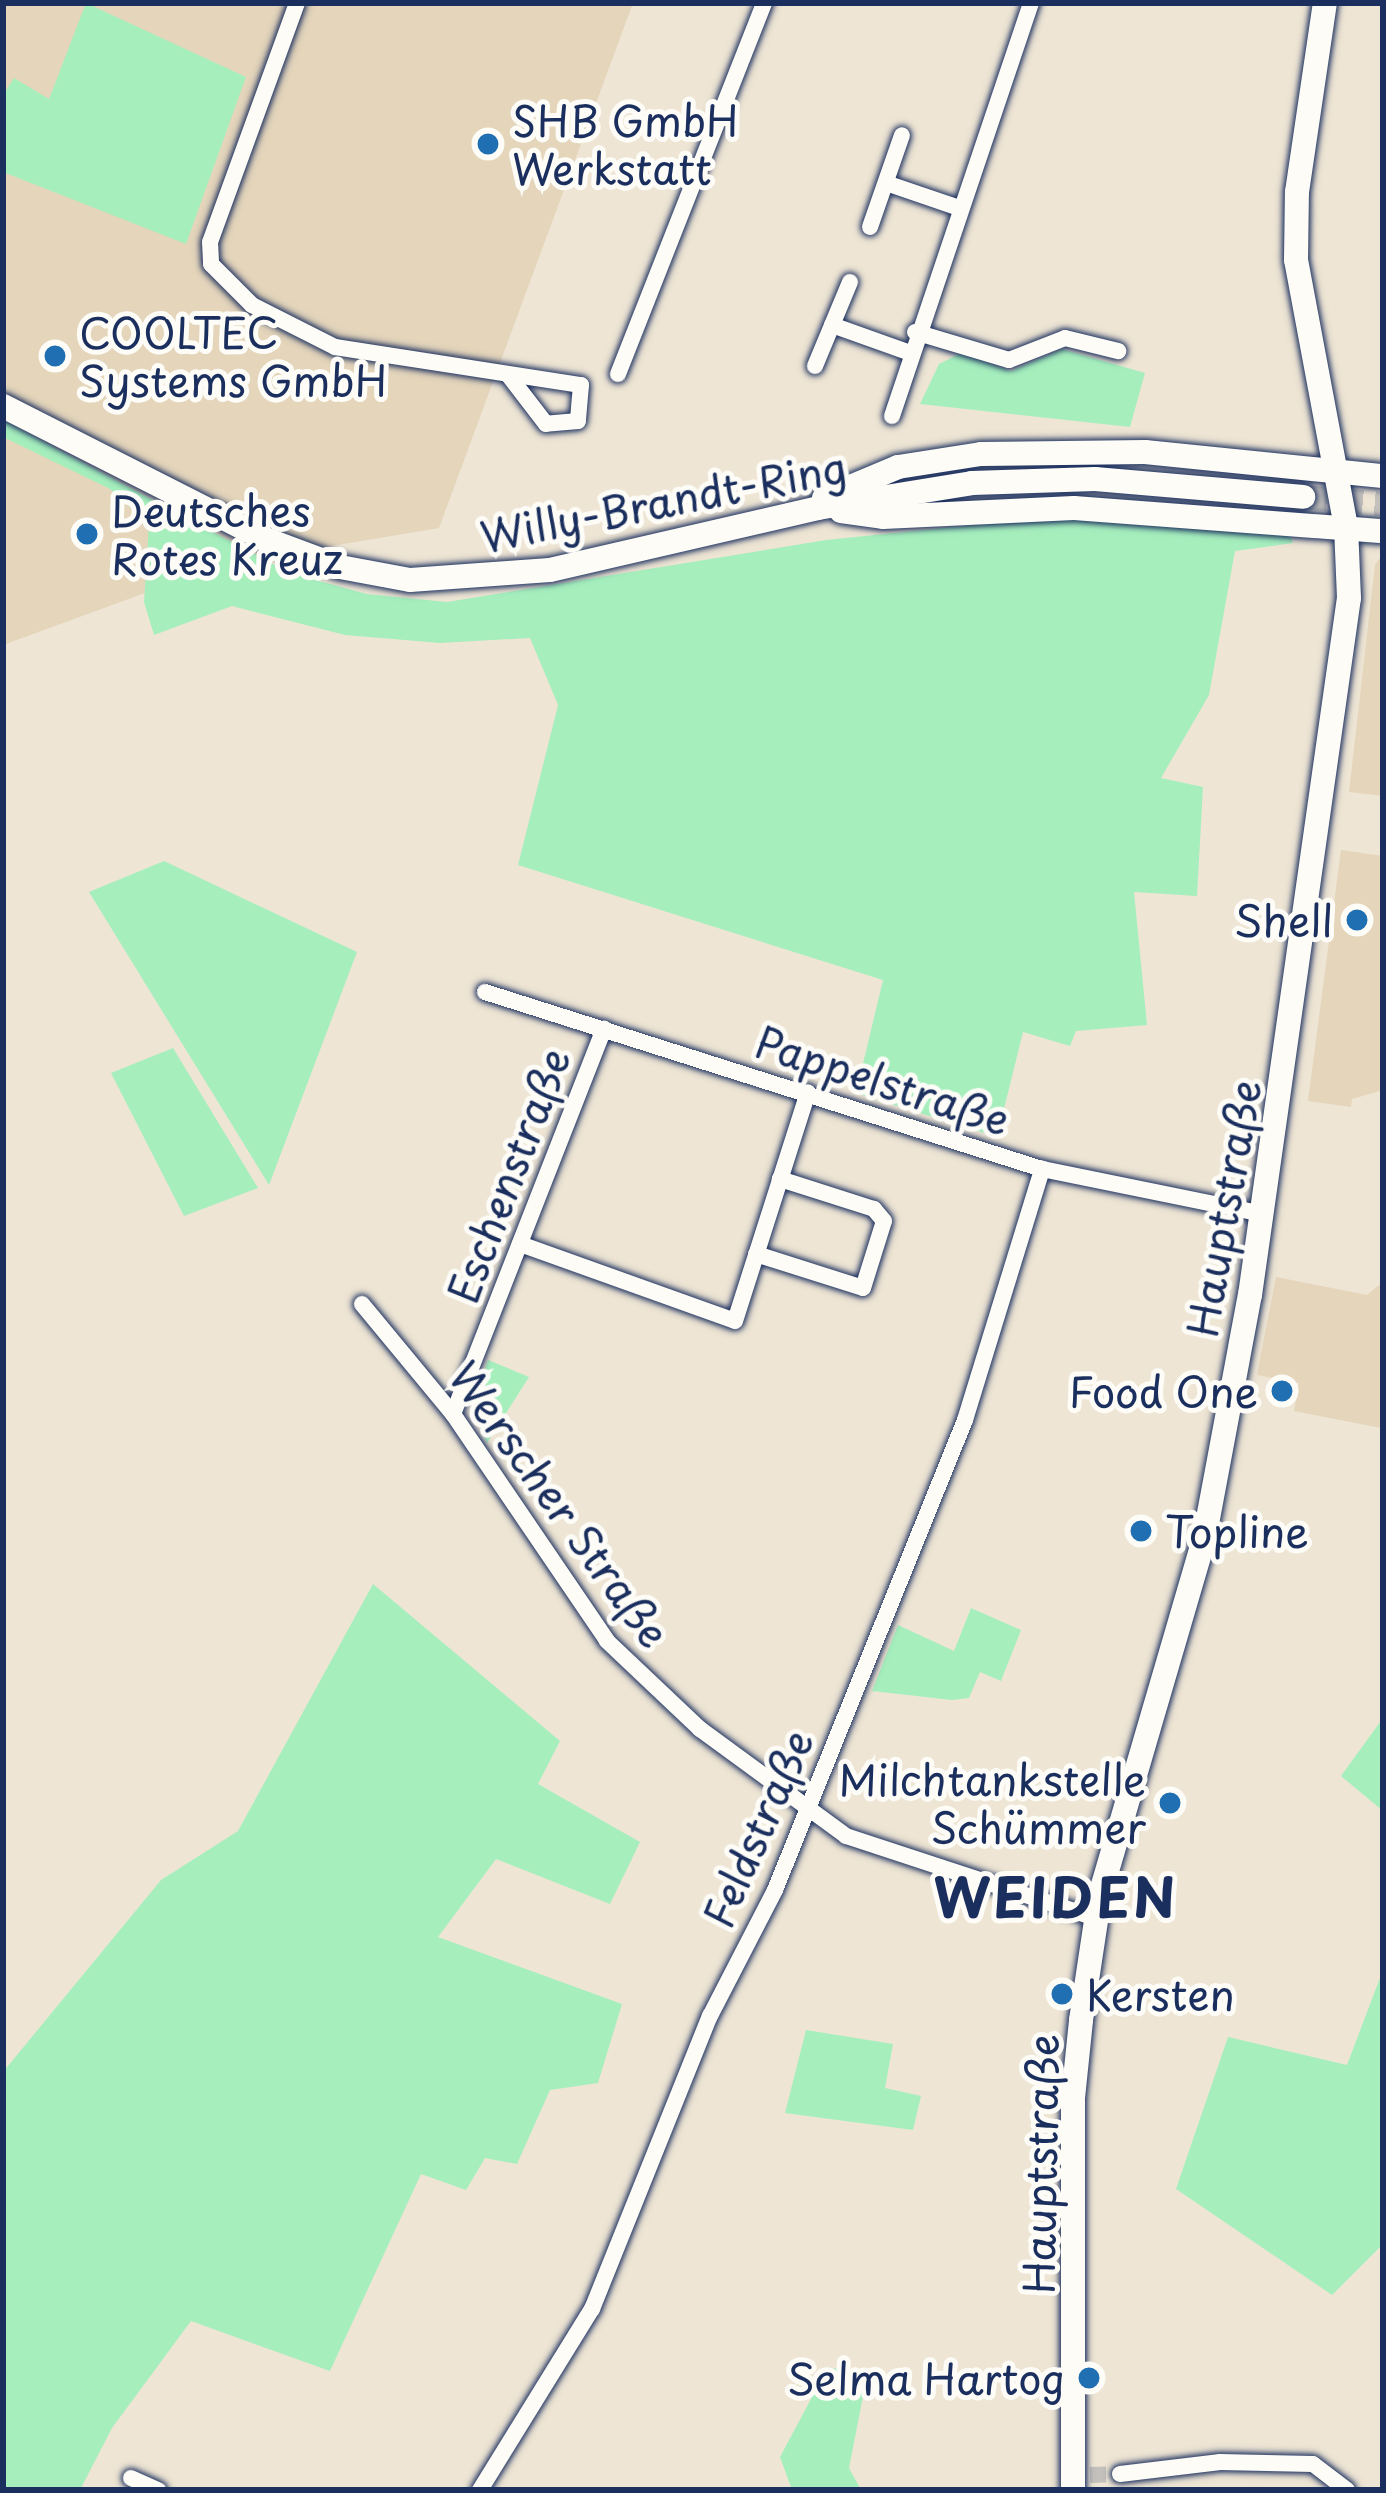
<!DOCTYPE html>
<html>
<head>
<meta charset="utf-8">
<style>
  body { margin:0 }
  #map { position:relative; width:1386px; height:2493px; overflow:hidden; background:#eee5d4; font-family:"Playpen Sans",sans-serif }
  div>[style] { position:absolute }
  .built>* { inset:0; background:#e4d5bb }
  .green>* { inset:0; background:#a6efbd }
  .street-tunnel>* { height:16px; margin-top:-8px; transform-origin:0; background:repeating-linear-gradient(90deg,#c4c1bc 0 16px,transparent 0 24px) }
  .secondary-tunnel>* { height:24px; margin-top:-12px; transform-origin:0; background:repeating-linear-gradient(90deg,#c4c1bc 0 24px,transparent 0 36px) }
  .roads { filter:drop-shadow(0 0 3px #1b2f5e) drop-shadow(0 0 3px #1b2f5e) }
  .street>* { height:16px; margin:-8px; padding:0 8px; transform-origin:8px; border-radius:8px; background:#fdfcf7 }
  .secondary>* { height:24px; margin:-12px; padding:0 12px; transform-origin:12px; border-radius:12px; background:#fdfcf7 }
  .dots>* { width:33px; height:33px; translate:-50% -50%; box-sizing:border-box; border:6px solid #fdfcf7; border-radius:50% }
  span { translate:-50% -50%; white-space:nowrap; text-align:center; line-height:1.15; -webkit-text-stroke:10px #fdfcf7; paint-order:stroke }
  .poi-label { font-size:42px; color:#1b2f5e }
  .left { translate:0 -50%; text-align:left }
  .right { translate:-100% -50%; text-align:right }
  .street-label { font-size:42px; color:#1b2f5e }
  .district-label { font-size:54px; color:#1b2f5e; font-weight:700; letter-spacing:3px }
  .frame { position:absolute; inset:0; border:6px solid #1b2f5e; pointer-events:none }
</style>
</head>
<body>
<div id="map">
  <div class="built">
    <i style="clip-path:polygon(3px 3px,633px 3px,439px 528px,224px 564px,3px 645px)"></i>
    <i style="clip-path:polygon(1383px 553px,1383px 796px,1349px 792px,1375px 565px)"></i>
    <i style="clip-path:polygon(1341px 850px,1383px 856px,1383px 1090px,1352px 1099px,1351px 1107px,1308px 1101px)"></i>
    <i style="clip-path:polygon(1276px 1277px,1367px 1295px,1383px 1282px,1381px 1428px,1294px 1411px,1299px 1383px,1257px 1375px)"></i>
  </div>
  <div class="green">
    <i style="clip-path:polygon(86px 3px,246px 77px,186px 244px,3px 172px,5px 92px,14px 78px,49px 99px)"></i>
    <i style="clip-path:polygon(1062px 349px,1145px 373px,1130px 427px,920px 404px,939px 364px,961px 353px,1011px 371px)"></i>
    <i style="clip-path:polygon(3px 420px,290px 573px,367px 594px,447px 602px,826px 540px,1051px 517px,1291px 535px,1293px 543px,1235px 551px,1209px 695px,1161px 778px,1203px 787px,1197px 896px,1134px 892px,1147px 1025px,1076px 1031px,1070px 1046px,1023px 1032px,997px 1137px,856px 1093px,883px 980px,518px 865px,558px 705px,530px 638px,440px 643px,345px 635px,232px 606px,154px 635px,144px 602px,149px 524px,110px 489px,3px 437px)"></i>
    <i style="clip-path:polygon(164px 861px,357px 952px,269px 1185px,89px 892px)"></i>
    <i style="clip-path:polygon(173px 1048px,258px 1188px,184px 1216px,111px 1073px)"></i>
    <i style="clip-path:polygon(488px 1360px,529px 1377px,487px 1443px,471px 1408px)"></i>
    <i style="clip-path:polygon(373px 1584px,560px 1741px,538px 1784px,640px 1842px,610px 1904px,496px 1859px,438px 1937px,622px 2004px,598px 2083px,550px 2090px,517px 2164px,485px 2158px,466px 2190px,421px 2174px,330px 2371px,191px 2321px,112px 2428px,80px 2490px,3px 2490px,3px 2072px,161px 1880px,238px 1831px)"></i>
    <i style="clip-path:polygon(971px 1608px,1021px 1630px,1001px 1681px,980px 1672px,969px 1698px,952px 1700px,872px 1691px,898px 1625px,954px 1651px)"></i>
    <i style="clip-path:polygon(1383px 1718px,1383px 1811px,1341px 1776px)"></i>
    <i style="clip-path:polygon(1383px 1970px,1383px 2244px,1332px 2295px,1176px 2189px,1228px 2037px,1347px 2065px)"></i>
    <i style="clip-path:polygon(806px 2030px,893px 2044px,885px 2088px,921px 2096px,913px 2130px,785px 2113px)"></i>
    <i style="clip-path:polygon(828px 2367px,867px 2376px,849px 2468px,861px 2490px,792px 2490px,780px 2457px)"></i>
  </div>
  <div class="street-tunnel">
    <i style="left:1090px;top:2475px;width:30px;rotate:-2deg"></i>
  </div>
  <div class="secondary-tunnel">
    <i style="left:1303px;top:497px;width:80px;rotate:5deg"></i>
  </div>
  <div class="roads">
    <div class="street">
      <i style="left:297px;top:3px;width:254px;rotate:110deg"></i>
      <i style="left:210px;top:242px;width:22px;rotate:87deg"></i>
      <i style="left:211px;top:264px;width:58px;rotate:45deg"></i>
      <i style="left:252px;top:305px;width:93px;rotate:26.8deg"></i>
      <i style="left:335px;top:347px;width:249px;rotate:8.8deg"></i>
      <i style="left:581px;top:385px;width:36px;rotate:95deg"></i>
      <i style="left:578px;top:421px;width:32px;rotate:175deg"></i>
      <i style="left:546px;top:424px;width:61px;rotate:-127.6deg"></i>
      <i style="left:886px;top:183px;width:77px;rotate:18.9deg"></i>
      <i style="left:870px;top:227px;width:97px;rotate:-70.8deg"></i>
      <i style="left:832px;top:325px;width:81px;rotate:19.6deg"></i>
      <i style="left:915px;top:332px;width:98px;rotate:16.6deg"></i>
      <i style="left:1009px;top:360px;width:60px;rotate:-21.4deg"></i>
      <i style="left:1065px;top:338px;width:55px;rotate:13.8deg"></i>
      <i style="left:815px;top:366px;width:91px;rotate:-67.4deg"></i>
      <i style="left:618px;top:374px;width:399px;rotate:-68.5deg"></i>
      <i style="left:892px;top:416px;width:436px;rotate:-71.4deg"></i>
      <i style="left:485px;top:992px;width:584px;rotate:17.63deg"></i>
      <i style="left:1042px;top:1169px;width:227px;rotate:11.5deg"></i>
      <i style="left:520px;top:1244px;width:228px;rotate:19.7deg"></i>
      <i style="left:735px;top:1321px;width:240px;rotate:-72.3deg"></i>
      <i style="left:756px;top:1254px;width:112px;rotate:17.6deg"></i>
      <i style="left:863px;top:1288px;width:70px;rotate:-72.6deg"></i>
      <i style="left:884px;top:1221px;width:16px;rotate:-130deg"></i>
      <i style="left:874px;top:1209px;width:99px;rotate:-162.3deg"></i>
      <i style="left:362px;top:1304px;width:143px;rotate:50.4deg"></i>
      <i style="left:453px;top:1414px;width:274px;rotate:55.8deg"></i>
      <i style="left:607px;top:1641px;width:128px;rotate:43.4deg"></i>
      <i style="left:700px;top:1729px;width:181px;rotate:36.2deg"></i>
      <i style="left:846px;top:1836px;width:263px;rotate:18.2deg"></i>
      <i style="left:453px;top:1414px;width:414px;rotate:-68.6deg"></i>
      <i style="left:1120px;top:2474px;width:101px;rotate:-6.8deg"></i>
      <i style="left:1220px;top:2462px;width:93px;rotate:1.2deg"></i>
      <i style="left:1313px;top:2464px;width:43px;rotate:37.4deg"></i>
      <i style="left:131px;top:2478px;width:30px;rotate:24deg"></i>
      <i style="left:480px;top:2490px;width:213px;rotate:-58.3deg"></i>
      <i style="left:592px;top:2309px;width:316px;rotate:-68.1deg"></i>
      <i style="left:710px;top:2016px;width:142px;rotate:-62.7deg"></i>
      <i style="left:775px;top:1890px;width:507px;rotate:-67.99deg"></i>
      <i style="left:965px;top:1420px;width:263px;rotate:-72.9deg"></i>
    </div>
    <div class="secondary">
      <i style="left:3px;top:406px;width:294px;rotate:26.9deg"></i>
      <i style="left:265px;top:539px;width:80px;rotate:20.5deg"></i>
      <i style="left:340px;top:567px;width:71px;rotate:10.5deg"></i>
      <i style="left:410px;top:580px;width:140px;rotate:-4.1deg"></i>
      <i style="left:550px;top:570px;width:275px;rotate:-13deg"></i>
      <i style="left:818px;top:508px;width:156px;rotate:-9.2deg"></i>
      <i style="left:972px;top:483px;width:123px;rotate:-1.9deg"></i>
      <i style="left:1095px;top:479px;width:209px;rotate:4.9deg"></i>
      <i style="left:824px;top:498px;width:80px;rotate:-22.7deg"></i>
      <i style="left:898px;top:467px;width:84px;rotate:-8.9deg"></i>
      <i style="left:981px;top:454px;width:164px;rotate:-0.7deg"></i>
      <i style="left:1145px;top:452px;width:239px;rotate:5.8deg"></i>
      <i style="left:841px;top:511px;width:42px;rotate:8.1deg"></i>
      <i style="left:883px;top:517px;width:191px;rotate:-2.7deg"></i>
      <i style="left:1074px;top:508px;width:310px;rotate:4.3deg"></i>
      <i style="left:1073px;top:2490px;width:392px;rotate:-90deg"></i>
      <i style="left:1073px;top:2098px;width:78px;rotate:-84.1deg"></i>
      <i style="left:1081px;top:2020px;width:126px;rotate:-81.4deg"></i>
      <i style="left:1100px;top:1895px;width:370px;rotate:-73.7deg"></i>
      <i style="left:1204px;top:1540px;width:249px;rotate:-79.4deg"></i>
      <i style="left:1250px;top:1295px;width:704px;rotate:-81.92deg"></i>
      <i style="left:1349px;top:598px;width:71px;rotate:-92.4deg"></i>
      <i style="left:1346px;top:527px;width:272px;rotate:-100.6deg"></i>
      <i style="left:1296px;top:260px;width:68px;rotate:-89.2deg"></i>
      <i style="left:1297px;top:192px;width:191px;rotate:-81.6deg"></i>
    </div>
  </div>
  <div class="dots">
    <i style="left:488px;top:144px;background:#1f6fb2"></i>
    <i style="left:55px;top:356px;background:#1f6fb2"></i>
    <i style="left:87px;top:534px;background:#1f6fb2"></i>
    <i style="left:1357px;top:920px;background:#1f6fb2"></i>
    <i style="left:1282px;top:1391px;background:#1f6fb2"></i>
    <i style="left:1141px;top:1531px;background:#1f6fb2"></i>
    <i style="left:1170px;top:1803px;background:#1f6fb2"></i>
    <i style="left:1062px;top:1994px;background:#1f6fb2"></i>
    <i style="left:1089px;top:2378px;background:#1f6fb2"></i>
  </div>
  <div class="poi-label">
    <span class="left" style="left:512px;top:144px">SHB GmbH<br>Werkstatt</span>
    <span class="left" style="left:79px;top:356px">COOLTEC<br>Systems GmbH</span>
    <span class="left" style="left:111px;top:534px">Deutsches<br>Rotes Kreuz</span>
    <span class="right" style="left:1333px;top:920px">Shell</span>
    <span class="right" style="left:1258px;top:1391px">Food One</span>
    <span class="left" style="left:1165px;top:1531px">Topline</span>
    <span class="right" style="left:1146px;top:1803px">Milchtankstelle<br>Schümmer</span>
    <span class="left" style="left:1086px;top:1994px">Kersten</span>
    <span class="right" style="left:1065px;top:2378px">Selma Hartog</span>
  </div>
  <div class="street-label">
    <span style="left:663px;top:501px;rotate:-11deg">Willy-Brandt-Ring</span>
    <span style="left:883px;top:1080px;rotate:18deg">Pappelstraße</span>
    <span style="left:508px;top:1175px;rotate:-69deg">Eschenstraße</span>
    <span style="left:1223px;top:1208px;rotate:-80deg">Hauptstraße</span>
    <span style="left:560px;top:1504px;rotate:54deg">Werscher Straße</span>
    <span style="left:757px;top:1828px;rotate:-66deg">Feldstraße</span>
    <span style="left:1040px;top:2164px;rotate:-89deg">Hauptstraße</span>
  </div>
  <div class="district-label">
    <span style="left:1056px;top:1896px">WEIDEN</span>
  </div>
  <div class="frame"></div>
</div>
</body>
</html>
